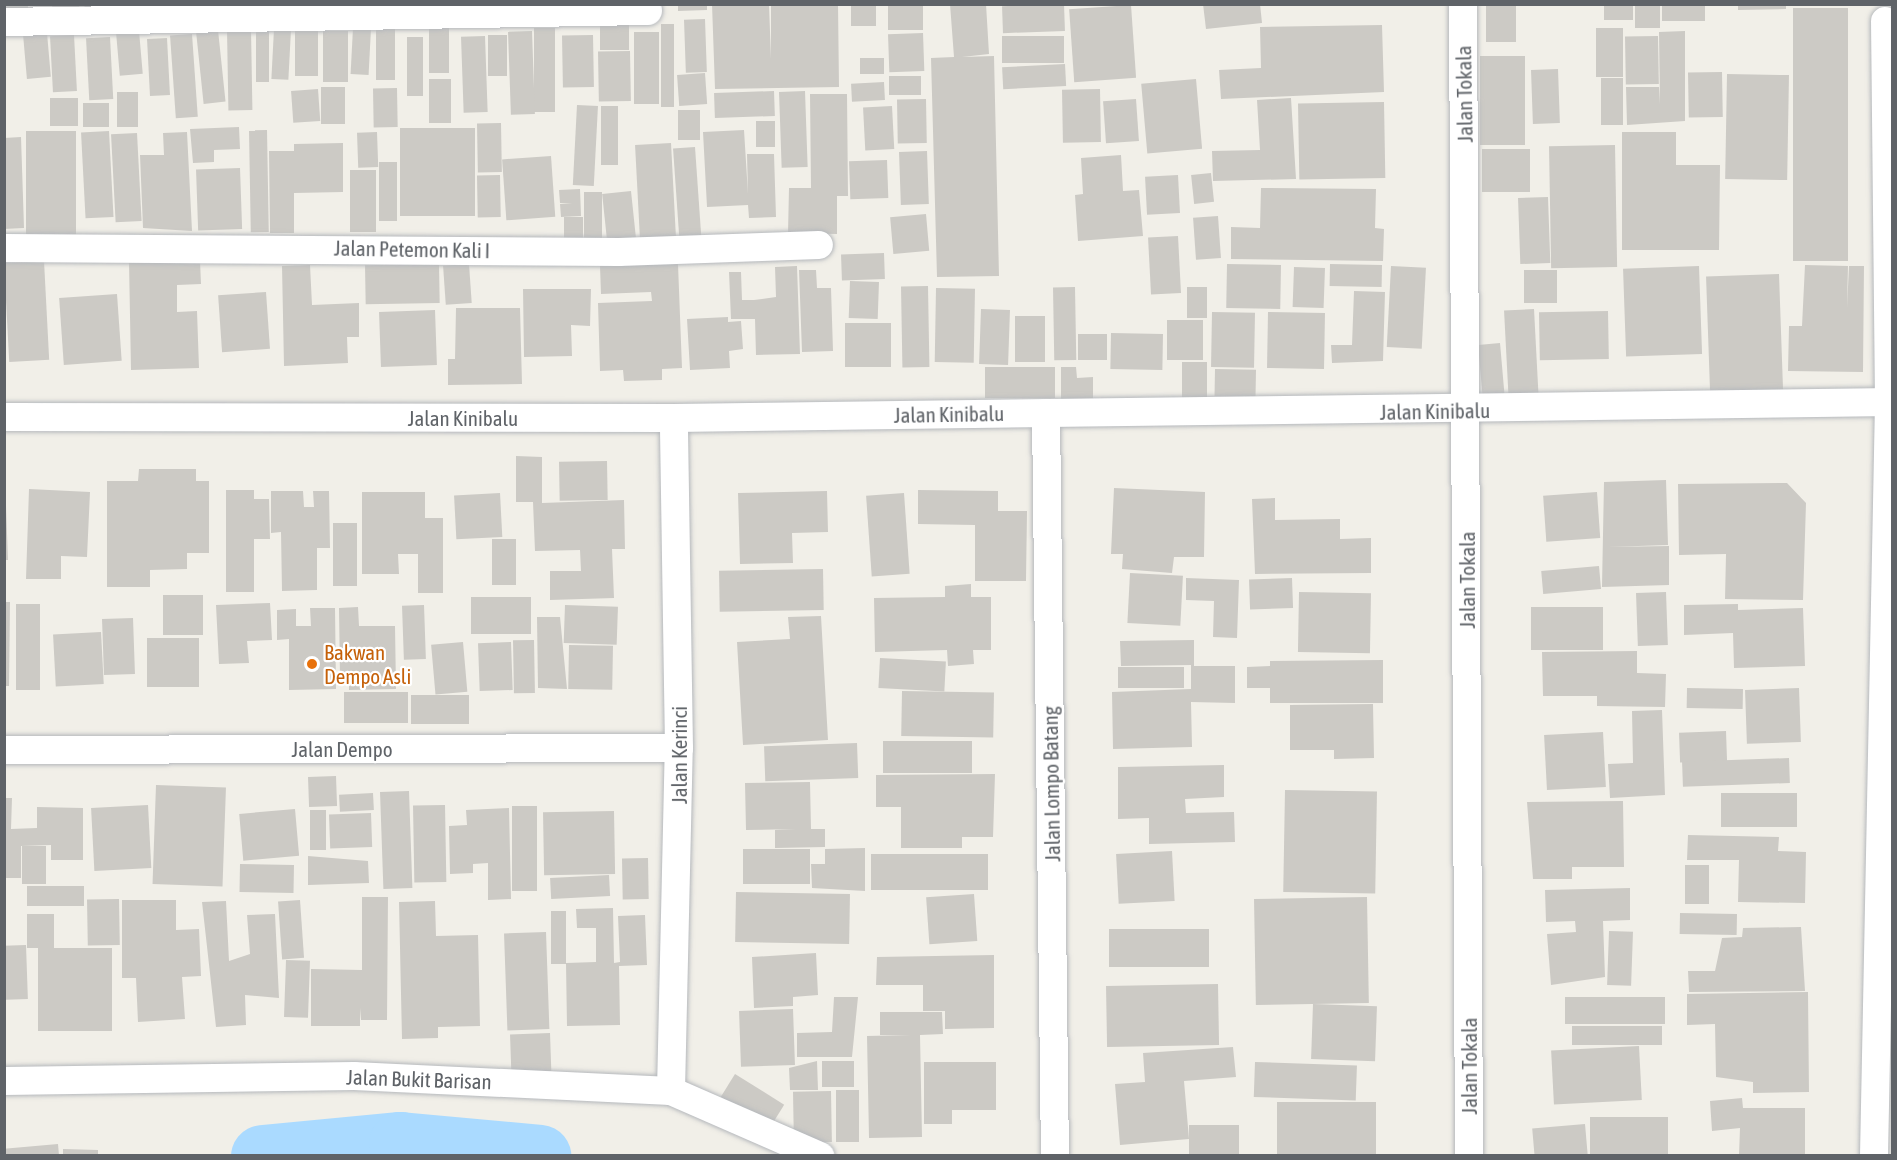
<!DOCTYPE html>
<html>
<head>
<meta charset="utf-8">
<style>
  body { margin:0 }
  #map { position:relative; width:1897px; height:1160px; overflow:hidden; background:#f1efe8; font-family:"Asap Condensed",sans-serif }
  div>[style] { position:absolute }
  .river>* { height:63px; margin:-31.5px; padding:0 31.5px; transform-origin:31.5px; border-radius:31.5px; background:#aadaff }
  .building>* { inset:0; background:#cccac5; transform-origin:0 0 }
  .roads { filter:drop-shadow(0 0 2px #b5b8bc) drop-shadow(0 0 2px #b5b8bc) }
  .street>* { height:28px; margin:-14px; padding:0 14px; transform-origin:14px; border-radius:14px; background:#fff }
  .dots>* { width:16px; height:16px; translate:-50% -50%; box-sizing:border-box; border:3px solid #fff; border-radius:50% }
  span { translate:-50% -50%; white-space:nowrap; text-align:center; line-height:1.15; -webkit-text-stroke:4.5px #fff; paint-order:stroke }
  .street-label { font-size:21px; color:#5f6368 }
  .food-label { font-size:21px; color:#c56008 }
  .left { translate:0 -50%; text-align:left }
  .frame { position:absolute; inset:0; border:6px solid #5f6368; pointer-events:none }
</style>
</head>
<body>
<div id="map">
  <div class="river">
    <i style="left:262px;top:1156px;width:139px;rotate:-5.4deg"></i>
    <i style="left:400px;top:1143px;width:140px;rotate:5.3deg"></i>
  </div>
  <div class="building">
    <i style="clip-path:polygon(4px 4px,28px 4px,28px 11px,4px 14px)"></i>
    <i style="clip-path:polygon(52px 4px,79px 4px,80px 15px,53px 18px)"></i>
    <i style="clip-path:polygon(84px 4px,142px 4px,142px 6px,86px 14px)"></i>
    <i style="clip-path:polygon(678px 4px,707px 4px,707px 10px,678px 11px)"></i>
    <i style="clip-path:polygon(712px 4px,769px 4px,771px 59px,771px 4px,838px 4px,839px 87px,715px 89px)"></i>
    <i style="left:851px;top:4px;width:25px;height:22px"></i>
    <i style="left:888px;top:4px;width:35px;height:26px"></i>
    <i style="clip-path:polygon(950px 4px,986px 4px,989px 54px,962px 57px,994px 56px,999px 276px,937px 277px,931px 58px,954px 57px)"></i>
    <i style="left:1064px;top:4px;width:27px;height:62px;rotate:88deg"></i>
    <i style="clip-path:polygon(1203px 4px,1260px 4px,1262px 23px,1206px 29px)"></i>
    <i style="left:1486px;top:4px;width:30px;height:38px"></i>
    <i style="left:1604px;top:4px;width:29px;height:16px"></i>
    <i style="left:1635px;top:4px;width:25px;height:24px"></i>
    <i style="left:1662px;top:4px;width:43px;height:17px"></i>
    <i style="clip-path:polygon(1738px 4px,1786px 4px,1786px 9px,1738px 10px)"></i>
    <i style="left:1131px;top:5px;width:73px;height:62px;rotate:86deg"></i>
    <i style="left:1793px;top:8px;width:55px;height:253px"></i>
    <i style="left:705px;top:19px;width:53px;height:21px;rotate:88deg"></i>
    <i style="left:629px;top:21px;width:29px;height:29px;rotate:90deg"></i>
    <i style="left:661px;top:24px;width:13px;height:83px"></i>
    <i style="clip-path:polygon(1382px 25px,1384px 92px,1221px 99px,1219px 70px,1261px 68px,1260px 27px)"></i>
    <i style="left:429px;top:26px;width:20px;height:47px"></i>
    <i style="left:295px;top:28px;width:23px;height:48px"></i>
    <i style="left:353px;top:28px;width:18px;height:46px;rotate:3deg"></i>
    <i style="left:534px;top:28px;width:21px;height:84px"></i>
    <i style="left:1596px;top:28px;width:27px;height:49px"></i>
    <i style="left:251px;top:29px;width:81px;height:24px;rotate:89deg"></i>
    <i style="left:274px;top:29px;width:17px;height:50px;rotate:3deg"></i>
    <i style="left:376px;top:29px;width:19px;height:51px"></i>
    <i style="left:218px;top:30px;width:72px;height:22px;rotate:84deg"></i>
    <i style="left:139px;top:31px;width:43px;height:23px;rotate:85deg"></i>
    <i style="left:256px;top:31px;width:13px;height:51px"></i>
    <i style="left:323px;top:31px;width:25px;height:51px"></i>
    <i style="left:532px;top:31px;width:83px;height:24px;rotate:88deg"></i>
    <i style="clip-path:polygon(1685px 31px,1685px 121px,1627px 125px,1626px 87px,1659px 87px,1660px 104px,1659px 32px)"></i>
    <i style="left:634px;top:32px;width:25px;height:72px"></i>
    <i style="left:47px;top:33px;width:44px;height:24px;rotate:85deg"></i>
    <i style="left:923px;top:33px;width:38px;height:35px;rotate:88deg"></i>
    <i style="left:192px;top:34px;width:83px;height:22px;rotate:86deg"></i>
    <i style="left:74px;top:35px;width:56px;height:24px;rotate:87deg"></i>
    <i style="left:488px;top:35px;width:19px;height:41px"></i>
    <i style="left:593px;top:35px;width:52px;height:31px;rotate:89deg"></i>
    <i style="left:485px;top:36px;width:76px;height:24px;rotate:88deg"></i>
    <i style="left:1064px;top:36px;width:27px;height:62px;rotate:90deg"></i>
    <i style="left:1658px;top:36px;width:48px;height:33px;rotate:89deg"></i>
    <i style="left:110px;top:37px;width:62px;height:24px;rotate:87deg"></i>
    <i style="left:407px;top:37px;width:16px;height:59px"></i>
    <i style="left:167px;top:38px;width:57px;height:20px;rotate:87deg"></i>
    <i style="left:630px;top:51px;width:50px;height:32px;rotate:89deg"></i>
    <i style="left:1525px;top:56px;width:89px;height:45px;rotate:90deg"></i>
    <i style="left:860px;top:58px;width:24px;height:16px"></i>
    <i style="left:1065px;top:64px;width:22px;height:63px;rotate:87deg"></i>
    <i style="left:1558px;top:69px;width:54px;height:27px;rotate:88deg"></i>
    <i style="left:1722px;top:72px;width:45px;height:34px;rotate:89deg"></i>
    <i style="left:705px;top:73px;width:31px;height:28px;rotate:86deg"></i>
    <i style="left:1727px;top:74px;width:62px;height:105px;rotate:1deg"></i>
    <i style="left:889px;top:76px;width:32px;height:19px"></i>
    <i style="left:1623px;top:78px;width:47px;height:22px;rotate:90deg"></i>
    <i style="left:429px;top:79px;width:22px;height:44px"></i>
    <i style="left:1196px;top:79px;width:70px;height:55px;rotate:85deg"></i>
    <i style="left:884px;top:82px;width:18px;height:33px;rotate:87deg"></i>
    <i style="left:345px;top:87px;width:37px;height:24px;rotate:90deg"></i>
    <i style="left:397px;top:88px;width:39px;height:24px;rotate:89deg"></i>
    <i style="left:318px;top:89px;width:32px;height:27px;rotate:86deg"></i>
    <i style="left:1100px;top:89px;width:53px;height:38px;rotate:89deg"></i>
    <i style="left:774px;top:91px;width:25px;height:60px;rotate:88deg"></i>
    <i style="left:805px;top:91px;width:76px;height:26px;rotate:88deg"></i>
    <i style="left:138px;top:92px;width:35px;height:21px;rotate:90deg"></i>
    <i style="clip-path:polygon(810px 94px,847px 94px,848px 196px,837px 196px,837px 234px,788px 233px,789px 188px,811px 188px)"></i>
    <i style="left:50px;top:98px;width:28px;height:28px"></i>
    <i style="clip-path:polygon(1291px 98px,1296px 179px,1213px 181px,1212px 151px,1260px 150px,1257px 100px)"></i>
    <i style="left:926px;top:99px;width:44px;height:29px;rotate:89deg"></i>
    <i style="left:1136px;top:99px;width:42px;height:33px;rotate:86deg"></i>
    <i style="left:1384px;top:102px;width:76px;height:86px;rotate:89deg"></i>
    <i style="left:83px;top:103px;width:26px;height:24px"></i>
    <i style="left:577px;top:105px;width:21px;height:80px;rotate:3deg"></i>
    <i style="left:601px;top:106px;width:17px;height:59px"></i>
    <i style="left:892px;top:106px;width:43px;height:29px;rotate:87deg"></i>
    <i style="left:678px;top:110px;width:22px;height:30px"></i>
    <i style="left:756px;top:121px;width:19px;height:26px"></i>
    <i style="left:501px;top:123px;width:49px;height:24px;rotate:89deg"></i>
    <i style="clip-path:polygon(239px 127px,240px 149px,214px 150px,214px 162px,193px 163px,190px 129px)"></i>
    <i style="left:400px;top:128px;width:75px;height:88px"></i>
    <i style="left:267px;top:130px;width:102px;height:18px;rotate:89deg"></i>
    <i style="clip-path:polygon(744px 130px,748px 194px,747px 154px,774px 154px,776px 217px,749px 218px,748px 205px,707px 207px,703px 132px)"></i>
    <i style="left:76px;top:131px;width:116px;height:50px;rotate:90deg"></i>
    <i style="left:109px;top:131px;width:86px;height:28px;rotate:87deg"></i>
    <i style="clip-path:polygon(187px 132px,192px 231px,143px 228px,140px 155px,164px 155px,163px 133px)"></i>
    <i style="left:377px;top:132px;width:35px;height:20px;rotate:88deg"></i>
    <i style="clip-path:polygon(1622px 132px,1676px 132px,1676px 165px,1720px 165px,1719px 250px,1622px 250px)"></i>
    <i style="left:137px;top:133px;width:88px;height:26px;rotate:87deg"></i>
    <i style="clip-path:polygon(21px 137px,24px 228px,4px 229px,4px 138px)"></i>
    <i style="clip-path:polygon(343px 143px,343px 192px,294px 193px,294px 233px,270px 233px,269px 151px,294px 151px,294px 144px)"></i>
    <i style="left:671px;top:143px;width:94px;height:36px;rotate:87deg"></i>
    <i style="left:1615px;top:145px;width:122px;height:66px;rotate:89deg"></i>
    <i style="left:695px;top:147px;width:91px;height:22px;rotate:86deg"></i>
    <i style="left:1482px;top:149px;width:48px;height:43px"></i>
    <i style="left:927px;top:151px;width:53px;height:28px;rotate:88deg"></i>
    <i style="clip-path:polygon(1121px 155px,1123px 191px,1139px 190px,1143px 236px,1078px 241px,1075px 195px,1083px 194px,1081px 158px)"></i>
    <i style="left:551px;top:156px;width:61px;height:49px;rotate:86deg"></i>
    <i style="left:887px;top:160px;width:38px;height:38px;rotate:88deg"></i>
    <i style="left:379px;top:162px;width:18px;height:59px"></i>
    <i style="left:240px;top:168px;width:61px;height:44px;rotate:88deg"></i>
    <i style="left:350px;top:170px;width:26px;height:62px"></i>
    <i style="left:1211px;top:173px;width:29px;height:20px;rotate:84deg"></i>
    <i style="left:500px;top:175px;width:42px;height:23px;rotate:89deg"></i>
    <i style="left:1178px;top:175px;width:38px;height:33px;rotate:87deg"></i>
    <i style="clip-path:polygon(1261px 188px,1376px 189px,1375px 228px,1384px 229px,1383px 261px,1231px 259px,1231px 227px,1260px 228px)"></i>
    <i style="clip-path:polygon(580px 189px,581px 216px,561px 217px,560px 204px,572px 203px,560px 203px,559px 190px)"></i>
    <i style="left:631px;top:191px;width:48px;height:29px;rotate:84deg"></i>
    <i style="left:584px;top:192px;width:18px;height:58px"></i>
    <i style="left:1548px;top:197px;width:66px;height:30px;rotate:88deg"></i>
    <i style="left:926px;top:214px;width:37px;height:36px;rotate:85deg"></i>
    <i style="left:1218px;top:216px;width:42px;height:25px;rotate:86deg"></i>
    <i style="left:583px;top:217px;width:34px;height:19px;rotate:90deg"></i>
    <i style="left:1178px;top:236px;width:57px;height:30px;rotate:87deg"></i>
    <i style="left:884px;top:253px;width:26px;height:43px;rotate:88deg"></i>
    <i style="left:44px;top:261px;width:99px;height:40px;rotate:87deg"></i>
    <i style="clip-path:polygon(200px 261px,201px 284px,177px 285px,177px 312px,197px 311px,199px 368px,131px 370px,129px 262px)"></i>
    <i style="left:439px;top:264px;width:39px;height:74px;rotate:89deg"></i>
    <i style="left:469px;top:264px;width:39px;height:26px;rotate:86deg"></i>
    <i style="clip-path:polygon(678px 264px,682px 368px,662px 369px,662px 380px,624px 381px,623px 370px,600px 371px,598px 303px,652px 301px,651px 292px,601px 294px,600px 266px)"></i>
    <i style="left:1227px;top:264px;width:54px;height:44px;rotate:1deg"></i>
    <i style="left:1330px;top:264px;width:52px;height:22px;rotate:1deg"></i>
    <i style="clip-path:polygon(310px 265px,312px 305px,359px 303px,359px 337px,347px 337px,348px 363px,284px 366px,282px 266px)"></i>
    <i style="clip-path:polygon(1805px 265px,1848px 266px,1847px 308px,1849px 266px,1864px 266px,1863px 372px,1788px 371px,1789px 326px,1802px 326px)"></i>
    <i style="clip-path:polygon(797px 266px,800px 354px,756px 355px,755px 319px,731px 319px,729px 272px,741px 272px,742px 300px,754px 300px,776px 297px,775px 267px)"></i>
    <i style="left:1391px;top:266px;width:35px;height:81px;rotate:3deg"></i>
    <i style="left:1699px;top:266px;width:88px;height:76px;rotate:88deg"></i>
    <i style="left:1294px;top:267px;width:31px;height:40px;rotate:2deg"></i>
    <i style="clip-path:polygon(799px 270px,816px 270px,817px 288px,831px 288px,833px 351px,802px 352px)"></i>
    <i style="left:1524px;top:270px;width:33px;height:33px"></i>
    <i style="left:1779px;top:274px;width:126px;height:73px;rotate:88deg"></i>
    <i style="left:850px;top:281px;width:29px;height:37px;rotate:2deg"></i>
    <i style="left:928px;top:286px;width:81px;height:27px;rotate:89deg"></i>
    <i style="left:1075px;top:287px;width:73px;height:22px;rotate:89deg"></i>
    <i style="left:1207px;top:287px;width:31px;height:20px;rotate:90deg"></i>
    <i style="left:936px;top:288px;width:39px;height:74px;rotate:1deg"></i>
    <i style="clip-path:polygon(523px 289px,591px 289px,590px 326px,571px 325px,572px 356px,524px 357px)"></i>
    <i style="clip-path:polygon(1354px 291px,1385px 292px,1383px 361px,1332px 363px,1331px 345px,1352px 345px)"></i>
    <i style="left:266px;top:292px;width:57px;height:48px;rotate:86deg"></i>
    <i style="left:117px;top:294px;width:67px;height:58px;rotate:86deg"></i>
    <i style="clip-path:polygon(456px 308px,520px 308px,522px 384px,448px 385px,448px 359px,455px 359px)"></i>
    <i style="left:981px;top:309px;width:29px;height:55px;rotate:2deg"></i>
    <i style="left:1534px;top:309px;width:93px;height:30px;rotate:87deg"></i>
    <i style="left:435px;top:310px;width:55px;height:56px;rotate:88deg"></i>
    <i style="left:1608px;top:311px;width:48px;height:69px;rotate:89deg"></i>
    <i style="left:1212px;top:312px;width:43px;height:55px;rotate:1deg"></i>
    <i style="left:1268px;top:312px;width:57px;height:56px;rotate:1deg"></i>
    <i style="left:1015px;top:316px;width:30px;height:46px"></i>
    <i style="clip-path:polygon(728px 317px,728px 322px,741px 321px,743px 349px,729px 351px,730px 368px,690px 370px,687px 319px)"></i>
    <i style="left:1167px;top:320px;width:36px;height:40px"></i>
    <i style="left:845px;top:323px;width:46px;height:44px"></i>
    <i style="left:1111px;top:333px;width:52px;height:36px;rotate:1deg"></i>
    <i style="left:1078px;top:334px;width:29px;height:26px"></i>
    <i style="left:1500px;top:343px;width:57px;height:22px;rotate:85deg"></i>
    <i style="left:1182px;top:362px;width:25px;height:39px"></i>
    <i style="left:985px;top:367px;width:70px;height:31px"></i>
    <i style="clip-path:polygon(1061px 367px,1076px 367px,1077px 378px,1093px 377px,1093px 402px,1061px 402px)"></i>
    <i style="left:1215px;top:369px;width:41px;height:27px;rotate:1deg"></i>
    <i style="clip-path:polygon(516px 456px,542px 457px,542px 503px,624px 500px,625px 549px,612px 549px,614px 598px,550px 600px,550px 571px,581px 571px,580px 550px,535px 551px,533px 502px,516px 502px)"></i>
    <i style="left:607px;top:461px;width:39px;height:48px;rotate:89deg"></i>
    <i style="clip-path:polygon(139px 469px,196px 469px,196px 481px,209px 481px,209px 553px,187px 553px,187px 569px,150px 570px,150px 587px,107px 587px,107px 481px,138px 481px)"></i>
    <i style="clip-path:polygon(1666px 480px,1668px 545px,1608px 547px,1669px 546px,1669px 585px,1602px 587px,1604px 482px)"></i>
    <i style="clip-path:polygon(1787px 483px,1806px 503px,1803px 600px,1725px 599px,1726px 554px,1679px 555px,1678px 484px)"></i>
    <i style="clip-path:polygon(1114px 488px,1205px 492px,1204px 557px,1174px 557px,1172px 573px,1122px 569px,1123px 554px,1111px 554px)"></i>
    <i style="clip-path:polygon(29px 489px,90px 492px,87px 557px,61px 556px,61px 579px,26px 579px)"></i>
    <i style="clip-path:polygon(226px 490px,254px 490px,254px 499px,269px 499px,270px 539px,254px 539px,254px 592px,226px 592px)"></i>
    <i style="clip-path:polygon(918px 490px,998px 491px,998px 511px,1027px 511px,1026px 581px,975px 581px,975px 525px,918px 524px)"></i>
    <i style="clip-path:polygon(271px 491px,303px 491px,304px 507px,314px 507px,313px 491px,329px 491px,330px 548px,317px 548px,317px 590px,282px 591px,281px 532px,271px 533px)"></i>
    <i style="clip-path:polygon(827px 491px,828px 532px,792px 533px,793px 563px,740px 564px,738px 493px)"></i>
    <i style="clip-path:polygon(362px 492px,425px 492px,425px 518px,443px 518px,443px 593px,418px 593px,418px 554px,398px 554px,399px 574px,362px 574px)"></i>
    <i style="left:1597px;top:492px;width:46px;height:54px;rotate:86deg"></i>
    <i style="left:500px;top:493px;width:44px;height:46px;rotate:87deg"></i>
    <i style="left:904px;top:493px;width:81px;height:38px;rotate:86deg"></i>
    <i style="clip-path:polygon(1275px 498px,1275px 520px,1340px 519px,1340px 539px,1371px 538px,1371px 573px,1255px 574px,1252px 499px)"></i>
    <i style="clip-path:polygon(4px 506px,6px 506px,8px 560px,4px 560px)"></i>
    <i style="left:333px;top:523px;width:24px;height:63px"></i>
    <i style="left:492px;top:539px;width:24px;height:46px"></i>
    <i style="left:1599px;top:566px;width:23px;height:58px;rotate:85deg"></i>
    <i style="left:823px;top:569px;width:41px;height:104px;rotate:89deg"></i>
    <i style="left:1130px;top:573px;width:53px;height:50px;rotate:3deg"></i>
    <i style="clip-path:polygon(1186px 578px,1239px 580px,1237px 638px,1213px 637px,1214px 601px,1186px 600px)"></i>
    <i style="left:1292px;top:578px;width:30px;height:43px;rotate:88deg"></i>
    <i style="clip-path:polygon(971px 584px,971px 597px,991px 597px,991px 650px,973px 650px,974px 664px,948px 666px,947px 650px,875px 652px,874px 598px,945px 597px,945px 586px)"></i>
    <i style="left:1299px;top:592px;width:72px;height:60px;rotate:1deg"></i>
    <i style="left:1666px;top:592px;width:53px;height:30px;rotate:88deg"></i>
    <i style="left:163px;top:595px;width:40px;height:40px"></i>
    <i style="left:471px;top:597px;width:60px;height:37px"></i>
    <i style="clip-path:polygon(5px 602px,10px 602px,9px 686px,5px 686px)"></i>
    <i style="clip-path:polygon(270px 603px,272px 640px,247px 641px,249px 663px,219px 664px,216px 605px)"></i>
    <i style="left:40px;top:604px;width:86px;height:24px;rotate:90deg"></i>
    <i style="clip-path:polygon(1738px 604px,1738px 610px,1803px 608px,1805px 666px,1734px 668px,1733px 633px,1684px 635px,1684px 605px)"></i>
    <i style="left:424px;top:605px;width:54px;height:22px;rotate:88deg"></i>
    <i style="left:565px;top:605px;width:53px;height:38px;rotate:2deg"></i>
    <i style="clip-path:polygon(358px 607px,359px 626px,395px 626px,396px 689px,349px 690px,349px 677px,340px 677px,339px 608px)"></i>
    <i style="left:1603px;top:607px;width:43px;height:72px;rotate:90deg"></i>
    <i style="clip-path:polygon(310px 608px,335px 608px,336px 689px,289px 690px,289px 639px,277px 640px,277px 610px,296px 609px,296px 626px,311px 626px)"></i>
    <i style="clip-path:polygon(821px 616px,828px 740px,743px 745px,737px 642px,790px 639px,788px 617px)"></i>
    <i style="clip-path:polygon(537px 617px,560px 617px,567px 689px,538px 688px)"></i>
    <i style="left:133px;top:618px;width:56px;height:31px;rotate:88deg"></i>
    <i style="left:101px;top:632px;width:52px;height:48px;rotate:87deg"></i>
    <i style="left:147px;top:638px;width:52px;height:49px"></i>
    <i style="left:534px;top:640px;width:53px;height:21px;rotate:89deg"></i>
    <i style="clip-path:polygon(1194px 640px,1194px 666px,1235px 666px,1235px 703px,1191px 702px,1192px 747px,1113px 749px,1112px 692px,1191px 689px,1191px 665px,1121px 666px,1120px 641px)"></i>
    <i style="left:463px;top:642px;width:50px;height:32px;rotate:85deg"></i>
    <i style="left:511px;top:642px;width:48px;height:33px;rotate:88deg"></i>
    <i style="left:569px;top:645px;width:44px;height:44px;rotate:1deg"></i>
    <i style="clip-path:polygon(1637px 651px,1637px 673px,1666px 674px,1665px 707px,1597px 706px,1597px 696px,1543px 696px,1542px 652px)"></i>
    <i style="left:880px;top:658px;width:66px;height:30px;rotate:3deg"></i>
    <i style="clip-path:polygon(1383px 660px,1383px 703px,1270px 703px,1270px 688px,1247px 688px,1247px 667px,1270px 666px,1270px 661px)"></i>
    <i style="left:1184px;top:667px;width:21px;height:66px;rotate:90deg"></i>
    <i style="left:1687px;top:688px;width:56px;height:20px;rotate:1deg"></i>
    <i style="left:1799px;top:688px;width:54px;height:54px;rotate:88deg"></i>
    <i style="left:902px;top:691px;width:92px;height:45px;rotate:1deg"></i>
    <i style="left:408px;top:692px;width:31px;height:64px;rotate:90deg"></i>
    <i style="left:469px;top:695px;width:29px;height:58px;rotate:90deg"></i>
    <i style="clip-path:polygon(1373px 704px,1374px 758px,1334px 759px,1334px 750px,1290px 750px,1290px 705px)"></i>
    <i style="clip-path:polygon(1662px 710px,1665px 795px,1610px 798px,1608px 764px,1633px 763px,1632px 711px)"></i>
    <i style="left:1726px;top:731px;width:30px;height:47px;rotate:88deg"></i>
    <i style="left:1603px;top:732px;width:55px;height:59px;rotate:87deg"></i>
    <i style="left:883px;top:741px;width:89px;height:32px"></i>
    <i style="left:857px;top:743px;width:35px;height:93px;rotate:88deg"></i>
    <i style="left:1789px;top:758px;width:25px;height:107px;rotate:88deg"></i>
    <i style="clip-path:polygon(1224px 765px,1224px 797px,1185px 799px,1186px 813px,1234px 812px,1235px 842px,1149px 844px,1149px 818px,1118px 819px,1118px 767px)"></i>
    <i style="clip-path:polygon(995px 774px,993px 837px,962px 837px,962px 848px,901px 848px,901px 807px,876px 807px,876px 775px)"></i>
    <i style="left:336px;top:776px;width:30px;height:28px;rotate:88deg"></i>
    <i style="clip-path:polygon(810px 782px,811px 829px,825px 829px,825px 847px,775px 848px,775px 830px,796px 829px,746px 830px,745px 783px)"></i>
    <i style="left:156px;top:785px;width:70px;height:99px;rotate:2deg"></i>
    <i style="left:1285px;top:790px;width:92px;height:102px;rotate:1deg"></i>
    <i style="left:409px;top:791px;width:97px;height:29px;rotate:88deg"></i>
    <i style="left:373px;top:793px;width:17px;height:34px;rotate:87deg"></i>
    <i style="left:1797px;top:793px;width:34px;height:76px;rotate:90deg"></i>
    <i style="clip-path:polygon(4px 798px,12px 798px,11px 829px,37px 828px,37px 807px,83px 808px,83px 860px,51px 860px,51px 845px,21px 846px,21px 878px,4px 878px)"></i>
    <i style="clip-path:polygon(1623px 801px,1624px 867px,1572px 867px,1572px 879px,1533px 879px,1527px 802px)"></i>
    <i style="left:148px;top:805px;width:63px;height:57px;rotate:87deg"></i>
    <i style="left:445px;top:805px;width:77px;height:32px;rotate:89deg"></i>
    <i style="left:512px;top:806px;width:25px;height:85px"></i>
    <i style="clip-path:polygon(509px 808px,511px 899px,488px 900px,488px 863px,473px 864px,473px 873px,450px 874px,449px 826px,467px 825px,466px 810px)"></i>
    <i style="left:295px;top:809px;width:47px;height:56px;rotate:85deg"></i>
    <i style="left:310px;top:810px;width:16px;height:40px"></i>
    <i style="left:614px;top:811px;width:63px;height:71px;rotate:89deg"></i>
    <i style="left:371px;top:813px;width:34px;height:42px;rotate:88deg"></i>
    <i style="clip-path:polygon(1688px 835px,1779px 837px,1778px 851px,1806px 852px,1805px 903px,1738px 902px,1739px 860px,1687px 860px)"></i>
    <i style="left:22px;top:846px;width:24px;height:38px"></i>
    <i style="clip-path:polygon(865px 848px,865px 891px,812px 888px,811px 864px,825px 864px,825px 849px)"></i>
    <i style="left:810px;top:849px;width:35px;height:67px;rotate:90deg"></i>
    <i style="left:1172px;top:851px;width:50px;height:56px;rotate:87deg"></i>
    <i style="left:988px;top:854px;width:36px;height:117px;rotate:90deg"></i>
    <i style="clip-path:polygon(308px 856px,368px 861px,369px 883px,308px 885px)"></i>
    <i style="left:648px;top:858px;width:41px;height:26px;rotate:89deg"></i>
    <i style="left:240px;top:864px;width:54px;height:28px;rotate:1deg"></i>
    <i style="left:1685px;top:865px;width:24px;height:39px"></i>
    <i style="left:609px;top:875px;width:21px;height:59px;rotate:87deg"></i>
    <i style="left:27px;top:886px;width:57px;height:20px"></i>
    <i style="clip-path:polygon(1630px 888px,1630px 920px,1603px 921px,1605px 977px,1551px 985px,1547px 934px,1576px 932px,1575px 921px,1546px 922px,1545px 890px)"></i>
    <i style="left:736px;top:892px;width:114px;height:50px;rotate:1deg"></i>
    <i style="left:974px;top:894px;width:47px;height:48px;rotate:86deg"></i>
    <i style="clip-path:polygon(362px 897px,388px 897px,387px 1020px,361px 1020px,360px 1008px,360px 1026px,311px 1026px,311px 969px,362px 970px)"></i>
    <i style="left:1367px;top:897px;width:106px;height:113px;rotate:89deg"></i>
    <i style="left:119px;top:899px;width:46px;height:32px;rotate:89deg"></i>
    <i style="clip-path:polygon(122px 900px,176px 900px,176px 930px,199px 929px,201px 976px,182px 977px,185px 1019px,138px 1022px,136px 978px,122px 978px)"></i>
    <i style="left:300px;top:900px;width:58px;height:22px;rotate:86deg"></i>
    <i style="clip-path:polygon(226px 901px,229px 961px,250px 954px,247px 915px,275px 914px,279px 998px,245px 995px,246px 1025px,216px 1027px,202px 902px)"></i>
    <i style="clip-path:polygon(435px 901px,436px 936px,478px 935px,480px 1026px,438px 1027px,438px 1038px,402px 1039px,399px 902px)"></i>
    <i style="clip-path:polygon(613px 908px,614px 963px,620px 962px,618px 916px,645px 915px,647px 965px,619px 966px,620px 1025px,567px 1026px,566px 963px,596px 962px,596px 928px,577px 928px,576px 909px)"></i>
    <i style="left:551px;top:911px;width:15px;height:53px"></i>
    <i style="left:1680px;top:913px;width:57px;height:21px;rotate:1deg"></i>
    <i style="left:27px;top:914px;width:27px;height:34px"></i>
    <i style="clip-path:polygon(1801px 927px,1805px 991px,1689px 992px,1688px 971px,1715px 971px,1722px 938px,1742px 937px,1743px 928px)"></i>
    <i style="left:1109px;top:929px;width:100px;height:38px"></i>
    <i style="left:1609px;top:931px;width:24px;height:54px;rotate:2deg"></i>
    <i style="left:546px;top:932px;width:97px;height:42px;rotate:88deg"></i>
    <i style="left:26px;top:945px;width:54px;height:22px;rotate:88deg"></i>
    <i style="left:112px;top:948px;width:83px;height:74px;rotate:90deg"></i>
    <i style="clip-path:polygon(816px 953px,818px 995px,793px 997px,793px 1006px,754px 1008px,752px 957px)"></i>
    <i style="clip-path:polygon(994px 955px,994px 1028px,945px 1029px,945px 1011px,923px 1011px,923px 985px,876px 985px,877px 957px)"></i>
    <i style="left:286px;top:960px;width:24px;height:57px;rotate:2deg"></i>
    <i style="left:1218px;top:984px;width:61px;height:112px;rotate:89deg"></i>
    <i style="clip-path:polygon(1808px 992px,1809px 1092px,1753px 1093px,1753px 1082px,1716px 1077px,1715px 1024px,1687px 1025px,1687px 994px)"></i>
    <i style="clip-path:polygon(834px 997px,858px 997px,852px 1057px,797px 1057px,797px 1033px,832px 1032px)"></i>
    <i style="left:1665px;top:997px;width:27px;height:100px;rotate:90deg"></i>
    <i style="left:1313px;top:1004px;width:64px;height:55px;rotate:2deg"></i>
    <i style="left:793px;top:1009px;width:56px;height:54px;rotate:88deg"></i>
    <i style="clip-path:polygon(880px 1012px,942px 1012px,943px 1034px,920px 1035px,922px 1137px,869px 1138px,867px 1036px,911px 1035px,880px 1035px)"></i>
    <i style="left:1662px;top:1026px;width:19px;height:90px;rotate:90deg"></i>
    <i style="left:550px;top:1033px;width:38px;height:40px;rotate:88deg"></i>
    <i style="left:1639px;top:1046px;width:54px;height:88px;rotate:87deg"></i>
    <i style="clip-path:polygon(1233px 1047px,1236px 1077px,1184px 1081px,1189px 1139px,1120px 1145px,1115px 1084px,1145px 1082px,1143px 1053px)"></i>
    <i style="clip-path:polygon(817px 1061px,818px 1090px,790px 1090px,789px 1068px)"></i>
    <i style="left:822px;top:1061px;width:32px;height:26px"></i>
    <i style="clip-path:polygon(924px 1062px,996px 1062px,996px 1110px,952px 1110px,952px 1124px,924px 1124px)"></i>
    <i style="left:1255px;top:1062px;width:102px;height:35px;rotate:2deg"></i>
    <i style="left:735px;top:1074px;width:58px;height:27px;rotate:32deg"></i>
    <i style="left:836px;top:1090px;width:23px;height:52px"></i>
    <i style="left:831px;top:1091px;width:51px;height:38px;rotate:89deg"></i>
    <i style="clip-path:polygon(1742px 1098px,1743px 1108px,1805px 1108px,1805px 1156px,1739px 1156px,1740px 1128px,1712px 1131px,1710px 1101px)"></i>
    <i style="left:1277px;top:1102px;width:99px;height:54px"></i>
    <i style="left:1590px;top:1117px;width:78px;height:39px"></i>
    <i style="left:1585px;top:1124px;width:32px;height:53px;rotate:85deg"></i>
    <i style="left:1189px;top:1125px;width:50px;height:29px"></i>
    <i style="left:58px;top:1144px;width:12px;height:54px;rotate:85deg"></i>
    <i style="clip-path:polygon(63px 1149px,98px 1150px,98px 1156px,63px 1156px)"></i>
  </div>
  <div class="roads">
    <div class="street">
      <i style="left:1463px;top:4px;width:1152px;rotate:89.7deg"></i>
      <i style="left:4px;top:22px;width:644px;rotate:-0.98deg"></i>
      <i style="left:4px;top:248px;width:615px;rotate:0.37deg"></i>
      <i style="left:619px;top:252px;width:200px;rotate:-2deg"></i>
      <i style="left:1046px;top:413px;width:743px;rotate:89.31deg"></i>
      <i style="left:4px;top:417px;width:670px;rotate:0.09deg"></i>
      <i style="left:674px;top:418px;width:1218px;rotate:-0.75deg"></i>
      <i style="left:4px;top:750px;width:675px;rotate:-0.17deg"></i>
      <i style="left:4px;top:1081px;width:350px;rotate:-0.8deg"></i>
      <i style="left:354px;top:1076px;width:317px;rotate:2.7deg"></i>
      <i style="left:671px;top:1091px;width:163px;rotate:23.6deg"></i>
      <i style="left:671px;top:1091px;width:343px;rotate:-88.7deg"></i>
      <i style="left:679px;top:748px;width:330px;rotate:-90.9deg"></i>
      <i style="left:1874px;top:1156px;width:754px;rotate:-88.86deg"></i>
      <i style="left:1889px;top:402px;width:381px;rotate:-90.6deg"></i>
    </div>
  </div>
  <div class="dots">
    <i style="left:312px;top:664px;background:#e8710a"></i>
  </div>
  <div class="street-label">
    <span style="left:1464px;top:94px;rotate:-91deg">Jalan Tokala</span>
    <span style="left:412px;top:249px;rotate:1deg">Jalan Petemon Kali I</span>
    <span style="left:1435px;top:411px;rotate:-1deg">Jalan Kinibalu</span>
    <span style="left:949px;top:414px;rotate:-1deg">Jalan Kinibalu</span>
    <span style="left:463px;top:418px">Jalan Kinibalu</span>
    <span style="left:1467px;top:580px;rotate:-90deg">Jalan Tokala</span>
    <span style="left:342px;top:749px">Jalan Dempo</span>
    <span style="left:679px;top:755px;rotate:-90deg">Jalan Kerinci</span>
    <span style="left:1051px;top:784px;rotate:-91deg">Jalan Lompo Batang</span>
    <span style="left:1469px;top:1066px;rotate:-90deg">Jalan Tokala</span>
    <span style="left:419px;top:1079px;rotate:2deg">Jalan Bukit Barisan</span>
  </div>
  <div class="food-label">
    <span class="left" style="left:324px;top:664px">Bakwan<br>Dempo Asli</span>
  </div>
  <div class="frame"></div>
</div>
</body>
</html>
